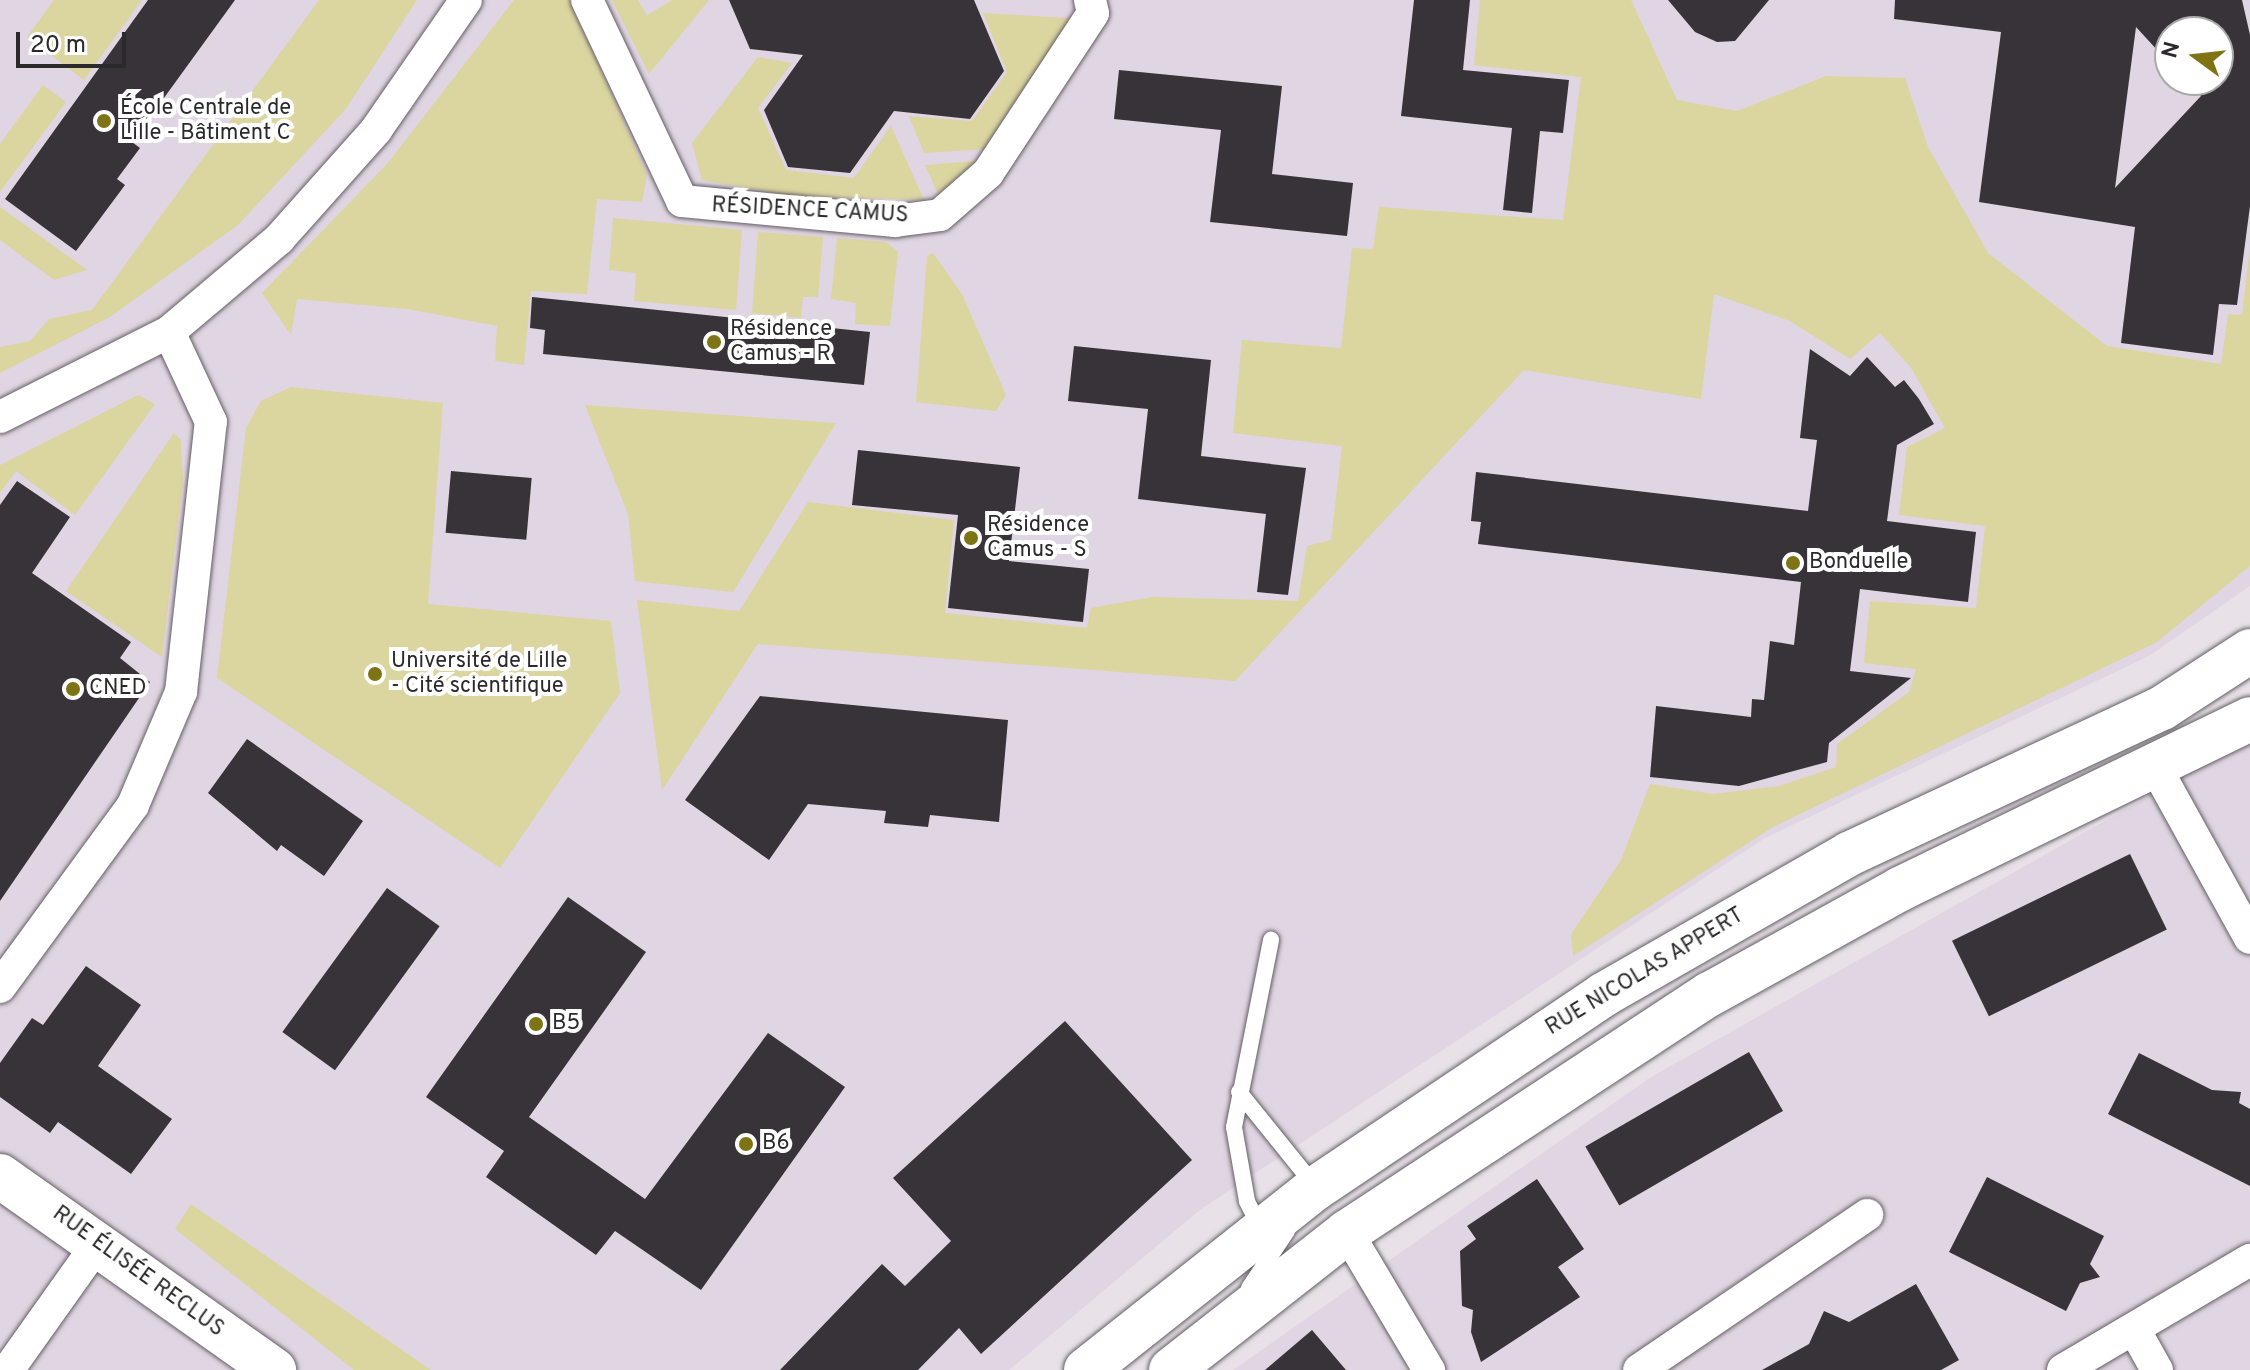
<!DOCTYPE html>
<html>
<head>
<meta charset="utf-8">
<style>
  body { margin:0 }
  #map { position:relative; width:2250px; height:1370px; overflow:hidden; background:#e8e2e8; font-family:Overpass,sans-serif }
  div>[style] { position:absolute }
  .built>* { inset:0; background:#e0d5e2 }
  .green>* { inset:0; background:#dbd5a0 }
  .building>* { inset:0; background:#383339; transform-origin:0 0 }
  .roads { filter:drop-shadow(0 0 2px #645f65) drop-shadow(0 0 2px #645f65) }
  .lane>* { height:16px; margin:-8px; padding:0 8px; transform-origin:8px; border-radius:8px; background:#fff }
  .street>* { height:32px; margin:-16px; padding:0 16px; transform-origin:16px; border-radius:16px; background:#fff }
  .secondary>* { height:44px; margin:-22px; padding:0 22px; transform-origin:22px; border-radius:22px; background:#fff }
  .dots>* { width:22px; height:22px; translate:-50% -50%; box-sizing:border-box; border:4px solid #fff; border-radius:50% }
  span { translate:-50% -50%; white-space:nowrap; text-align:center; line-height:1.15; -webkit-text-stroke:8px #fff; paint-order:stroke }
  .poi-label { font-size:22px; color:#2b292b }
  .left { translate:0 -50%; text-align:left }
  .street-label { font-size:22px; color:#2b292b }
  .north { position:absolute; left:2154px; top:16px; width:80px; height:80px; box-sizing:border-box; background:#fff; border:2px solid #aaa9aa; border-radius:50%; rotate:285deg; font-size:22px; font-weight:700; line-height:32px; text-align:center; color:#2b292b }
  .north::after { content:''; display:block; margin:auto; width:28px; height:36px; background:#7e7315; clip-path:polygon(50% 0,100% 100%,50% 72%,0 100%) }
  .scale { position:absolute; left:16px; top:32px; width:110px; height:36px; box-sizing:border-box; border:4px solid #2b292b; border-top:0; padding-left:10px; font-size:24px; line-height:28px; white-space:nowrap; color:#2b292b; -webkit-text-stroke:6px #fff; paint-order:stroke }
</style>
</head>
<body>
<div id="map">
  <div class="built">
    <i style="clip-path:polygon(evenodd,0 0,2250px 0,2250px 586px,2149px 656px,1765px 838px,1201px 1209px,1009px 1370px,0 1370px,0 0,2170px 32px,2218px 32px,2218px 80px,2170px 80px,2170px 32px)"></i>
    <i style="clip-path:polygon(2250px 739px,2250px 1370px,1233px 1370px,1651px 1077px)"></i>
  </div>
  <div class="green">
    <i style="clip-path:polygon(54px 0,142px 0,84px 80px,27px 37px)"></i>
    <i style="clip-path:polygon(319px 0,417px 0,345px 110px,238px 225px,110px 317px,0 373px,0 347px,30px 341px,49px 319px,92px 310px)"></i>
    <i style="clip-path:polygon(514px 0,571px 0,647px 175px,642px 202px,597px 199px,587px 294px,531px 291px,524px 365px,495px 361px,497px 326px,408px 309px,297px 299px,291px 335px,262px 293px,387px 164px)"></i>
    <i style="clip-path:polygon(612px 0,638px 0,647px 15px,672px 0,709px 0,649px 74px)"></i>
    <i style="clip-path:polygon(1480px 0,1631px 0,1677px 100px,1737px 111px,1826px 76px,1905px 78px,1928px 147px,1988px 253px,2107px 346px,2221px 364px,2228px 314px,2242px 315px,2250px 248px,2250px 566px,2157px 642px,1773px 827px,1573px 956px,1571px 934px,1621px 860px,1650px 784px,1713px 794px,1779px 786px,1836px 767px,1837px 744px,1909px 692px,1916px 669px,1864px 663px,1870px 601px,1976px 608px,1985px 526px,1899px 515px,1907px 447px,1945px 428px,1911px 368px,1880px 333px,1850px 359px,1790px 321px,1714px 294px,1701px 399px,1524px 370px,1235px 681px,758px 644px,662px 790px,637px 600px,739px 611px,808px 502px,954px 520px,945px 613px,1087px 628px,1091px 608px,1152px 597px,1298px 601px,1307px 546px,1331px 540px,1342px 446px,1233px 433px,1242px 340px,1341px 348px,1352px 248px,1373px 249px,1379px 207px,1563px 220px,1581px 77px,1474px 65px)"></i>
    <i style="clip-path:polygon(983px 13px,1068px 18px,1072px 29px,987px 149px,924px 153px,909px 116px,972px 121px,1007px 72px)"></i>
    <i style="clip-path:polygon(758px 57px,792px 63px,758px 108px,786px 170px,854px 178px,891px 126px,924px 200px,791px 196px,702px 180px,692px 143px)"></i>
    <i style="clip-path:polygon(43px 85px,66px 102px,0 192px,0 144px)"></i>
    <i style="clip-path:polygon(975px 161px,966px 176px,940px 198px,925px 165px)"></i>
    <i style="clip-path:polygon(0 207px,87px 270px,54px 280px,0 240px)"></i>
    <i style="clip-path:polygon(613px 218px,742px 230px,736px 310px,634px 301px,636px 273px,609px 270px)"></i>
    <i style="clip-path:polygon(758px 232px,823px 237px,818px 297px,803px 297px,801px 318px,752px 313px)"></i>
    <i style="clip-path:polygon(837px 238px,886px 242px,898px 252px,890px 326px,855px 324px,856px 303px,831px 299px)"></i>
    <i style="clip-path:polygon(933px 253px,962px 294px,1006px 395px,996px 411px,916px 402px,927px 256px)"></i>
    <i style="clip-path:polygon(291px 387px,443px 403px,428px 604px,611px 621px,620px 693px,500px 868px,217px 678px,246px 428px,261px 401px)"></i>
    <i style="clip-path:polygon(138px 395px,155px 404px,75px 515px,16px 471px,0 493px,0 465px)"></i>
    <i style="clip-path:polygon(585px 405px,836px 423px,733px 592px,635px 581px,628px 514px)"></i>
    <i style="clip-path:polygon(174px 433px,181px 440px,183px 481px,162px 657px,66px 591px)"></i>
    <i style="clip-path:polygon(191px 1204px,431px 1370px,354px 1370px,175px 1229px)"></i>
  </div>
  <div class="building">
    <i style="clip-path:polygon(148px 0,235px 0,132px 142px,140px 148px,117px 179px,125px 185px,76px 251px,5px 199px)"></i>
    <i style="clip-path:polygon(729px 0,974px 0,1004px 71px,970px 119px,894px 111px,850px 173px,788px 167px,764px 110px,803px 55px,750px 49px)"></i>
    <i style="clip-path:polygon(1414px 0,1470px 0,1463px 70px,1569px 80px,1563px 133px,1540px 131px,1532px 213px,1503px 210px,1512px 128px,1401px 116px)"></i>
    <i style="clip-path:polygon(1668px 0,1769px 0,1735px 41px,1717px 42px,1695px 32px)"></i>
    <i style="clip-path:polygon(evenodd,1895px 0,2242px 0,2250px 35px,2250px 206px,2237px 305px,2219px 304px,2213px 355px,2121px 343px,2135px 227px,1979px 202px,2001px 32px,1894px 19px,1895px 0,2136px 27px,2170px 64px,2170px 32px,2218px 32px,2218px 80px,2186px 80px,2201px 96px,2115px 188px,2136px 27px)"></i>
    <i style="clip-path:polygon(1119px 70px,1282px 86px,1272px 174px,1353px 183px,1347px 236px,1210px 222px,1221px 130px,1114px 119px)"></i>
    <i style="clip-path:polygon(532px 297px,870px 332px,864px 385px,543px 354px,545px 330px,530px 328px)"></i>
    <i style="clip-path:polygon(1074px 346px,1211px 360px,1201px 456px,1306px 468px,1288px 595px,1257px 592px,1266px 514px,1138px 499px,1148px 409px,1068px 401px)"></i>
    <i style="clip-path:polygon(1810px 349px,1850px 376px,1867px 357px,1895px 387px,1904px 380px,1919px 399px,1934px 424px,1897px 445px,1887px 521px,1976px 532px,1968px 602px,1860px 589px,1850px 671px,1911px 678px,1829px 743px,1827px 762px,1739px 786px,1650px 777px,1656px 706px,1751px 717px,1752px 699px,1764px 700px,1770px 641px,1794px 645px,1801px 582px,1478px 544px,1481px 522px,1471px 521px,1476px 472px,1808px 511px,1817px 440px,1800px 438px)"></i>
    <i style="clip-path:polygon(858px 450px,1020px 467px,1009px 561px,1089px 569px,1083px 622px,948px 608px,958px 515px,852px 505px)"></i>
    <i style="left:451px;top:471px;width:81px;height:62px;rotate:5deg"></i>
    <i style="clip-path:polygon(17px 481px,70px 517px,32px 573px,131px 642px,120px 658px,150px 682px,0 901px,0 505px)"></i>
    <i style="clip-path:polygon(760px 696px,1008px 720px,999px 822px,930px 815px,928px 827px,884px 823px,886px 811px,808px 804px,769px 860px,685px 800px)"></i>
    <i style="clip-path:polygon(247px 739px,363px 821px,324px 876px,281px 845px,277px 851px,208px 793px)"></i>
    <i style="left:2130px;top:854px;width:84px;height:198px;rotate:64deg"></i>
    <i style="left:387px;top:888px;width:65px;height:178px;rotate:36deg"></i>
    <i style="clip-path:polygon(568px 897px,646px 952px,529px 1117px,645px 1199px,768px 1033px,845px 1087px,701px 1290px,615px 1231px,596px 1255px,486px 1177px,504px 1151px,426px 1097px)"></i>
    <i style="clip-path:polygon(86px 966px,141px 1005px,98px 1066px,172px 1119px,131px 1174px,58px 1122px,50px 1133px,0 1097px,0 1063px,32px 1018px,43px 1025px)"></i>
    <i style="clip-path:polygon(1065px 1021px,1192px 1160px,981px 1354px,959px 1328px,918px 1370px,780px 1370px,882px 1264px,905px 1286px,951px 1241px,893px 1178px)"></i>
    <i style="left:1749px;top:1052px;width:68px;height:189px;rotate:60deg"></i>
    <i style="clip-path:polygon(2139px 1053px,2212px 1090px,2241px 1092px,2239px 1103px,2250px 1109px,2250px 1186px,2108px 1114px)"></i>
    <i style="clip-path:polygon(1987px 1177px,2104px 1236px,2090px 1264px,2100px 1277px,2080px 1283px,2066px 1311px,1949px 1252px)"></i>
    <i style="clip-path:polygon(1537px 1179px,1584px 1249px,1558px 1267px,1580px 1297px,1481px 1362px,1471px 1332px,1473px 1310px,1462px 1306px,1460px 1251px,1476px 1239px,1467px 1226px)"></i>
    <i style="clip-path:polygon(1916px 1284px,1959px 1360px,1941px 1370px,1762px 1370px,1809px 1344px,1824px 1311px,1849px 1322px)"></i>
    <i style="clip-path:polygon(1312px 1330px,1346px 1370px,1265px 1370px)"></i>
  </div>
  <div class="roads">
    <div class="lane">
      <i style="left:1239px;top:1092px;width:119px;rotate:51.1deg"></i>
      <i style="left:1260px;top:1227px;width:29px;rotate:-117deg"></i>
      <i style="left:1247px;top:1201px;width:75px;rotate:-100deg"></i>
      <i style="left:1234px;top:1127px;width:191px;rotate:-78.8deg"></i>
      <i style="left:1249px;top:1288px;width:69px;rotate:-56.3deg"></i>
    </div>
    <div class="street">
      <i style="left:587px;top:0;width:222px;rotate:64.7deg"></i>
      <i style="left:682px;top:201px;width:214px;rotate:5.4deg"></i>
      <i style="left:895px;top:221px;width:45px;rotate:-7.6deg"></i>
      <i style="left:940px;top:215px;width:64px;rotate:-41.2deg"></i>
      <i style="left:988px;top:173px;width:191px;rotate:-56.7deg"></i>
      <i style="left:1093px;top:13px;width:13px;rotate:-103deg"></i>
      <i style="left:0;top:417px;width:189px;rotate:-26.7deg"></i>
      <i style="left:169px;top:332px;width:144px;rotate:-40.2deg"></i>
      <i style="left:279px;top:239px;width:146px;rotate:-48.3deg"></i>
      <i style="left:376px;top:130px;width:158px;rotate:-55.3deg"></i>
      <i style="left:2156px;top:768px;width:194px;rotate:61.1deg"></i>
      <i style="left:0;top:987px;width:225px;rotate:-53.8deg"></i>
      <i style="left:133px;top:805px;width:123px;rotate:-67deg"></i>
      <i style="left:181px;top:692px;width:272px;rotate:-83.7deg"></i>
      <i style="left:211px;top:422px;width:99px;rotate:-115deg"></i>
      <i style="left:1347px;top:1232px;width:161px;rotate:59.3deg"></i>
      <i style="left:2134px;top:1329px;width:47px;rotate:60.7deg"></i>
      <i style="left:8px;top:1370px;width:157px;rotate:-54.6deg"></i>
      <i style="left:1639px;top:1370px;width:276px;rotate:-34.2deg"></i>
      <i style="left:2063px;top:1370px;width:217px;rotate:-30.5deg"></i>
    </div>
    <div class="secondary">
      <i style="left:0;top:1176px;width:336px;rotate:35.3deg"></i>
      <i style="left:1086px;top:1370px;width:293px;rotate:-38.4deg"></i>
      <i style="left:1316px;top:1188px;width:346px;rotate:-33.9deg"></i>
      <i style="left:1603px;top:995px;width:284px;rotate:-29.8deg"></i>
      <i style="left:1849px;top:854px;width:345px;rotate:-25deg"></i>
      <i style="left:2162px;top:708px;width:105px;rotate:-32.9deg"></i>
      <i style="left:1171px;top:1370px;width:224px;rotate:-38.1deg"></i>
      <i style="left:1347px;top:1232px;width:434px;rotate:-33.3deg"></i>
      <i style="left:1710px;top:994px;width:217px;rotate:-28.9deg"></i>
      <i style="left:1900px;top:889px;width:389px;rotate:-25.9deg"></i>
    </div>
  </div>
  <div class="dots">
    <i style="left:104px;top:121px;background:#7e7315"></i>
    <i style="left:714px;top:342px;background:#7e7315"></i>
    <i style="left:971px;top:538px;background:#7e7315"></i>
    <i style="left:1793px;top:563px;background:#7e7315"></i>
    <i style="left:375px;top:674px;background:#7e7315"></i>
    <i style="left:73px;top:689px;background:#7e7315"></i>
    <i style="left:536px;top:1024px;background:#7e7315"></i>
    <i style="left:746px;top:1144px;background:#7e7315"></i>
  </div>
  <div class="poi-label">
    <span class="left" style="left:120px;top:121px">École Centrale de<br>Lille - Bâtiment C</span>
    <span class="left" style="left:730px;top:342px">Résidence<br>Camus - R</span>
    <span class="left" style="left:987px;top:538px">Résidence<br>Camus - S</span>
    <span class="left" style="left:1809px;top:563px">Bonduelle</span>
    <span class="left" style="left:391px;top:674px">Université de Lille<br>‐ Cité scientifique</span>
    <span class="left" style="left:89px;top:689px">CNED</span>
    <span class="left" style="left:552px;top:1024px">B5</span>
    <span class="left" style="left:762px;top:1144px">B6</span>
  </div>
  <div class="street-label">
    <span style="left:810px;top:211px;rotate:3deg">RÉSIDENCE CAMUS</span>
    <span style="left:1645px;top:972px;rotate:-31deg">RUE NICOLAS APPERT</span>
    <span style="left:138px;top:1272px;rotate:36deg">RUE ÉLISÉE RECLUS</span>
  </div>
  <div class="north">N</div>
  <div class="scale">20 m</div>
</div>
</body>
</html>
